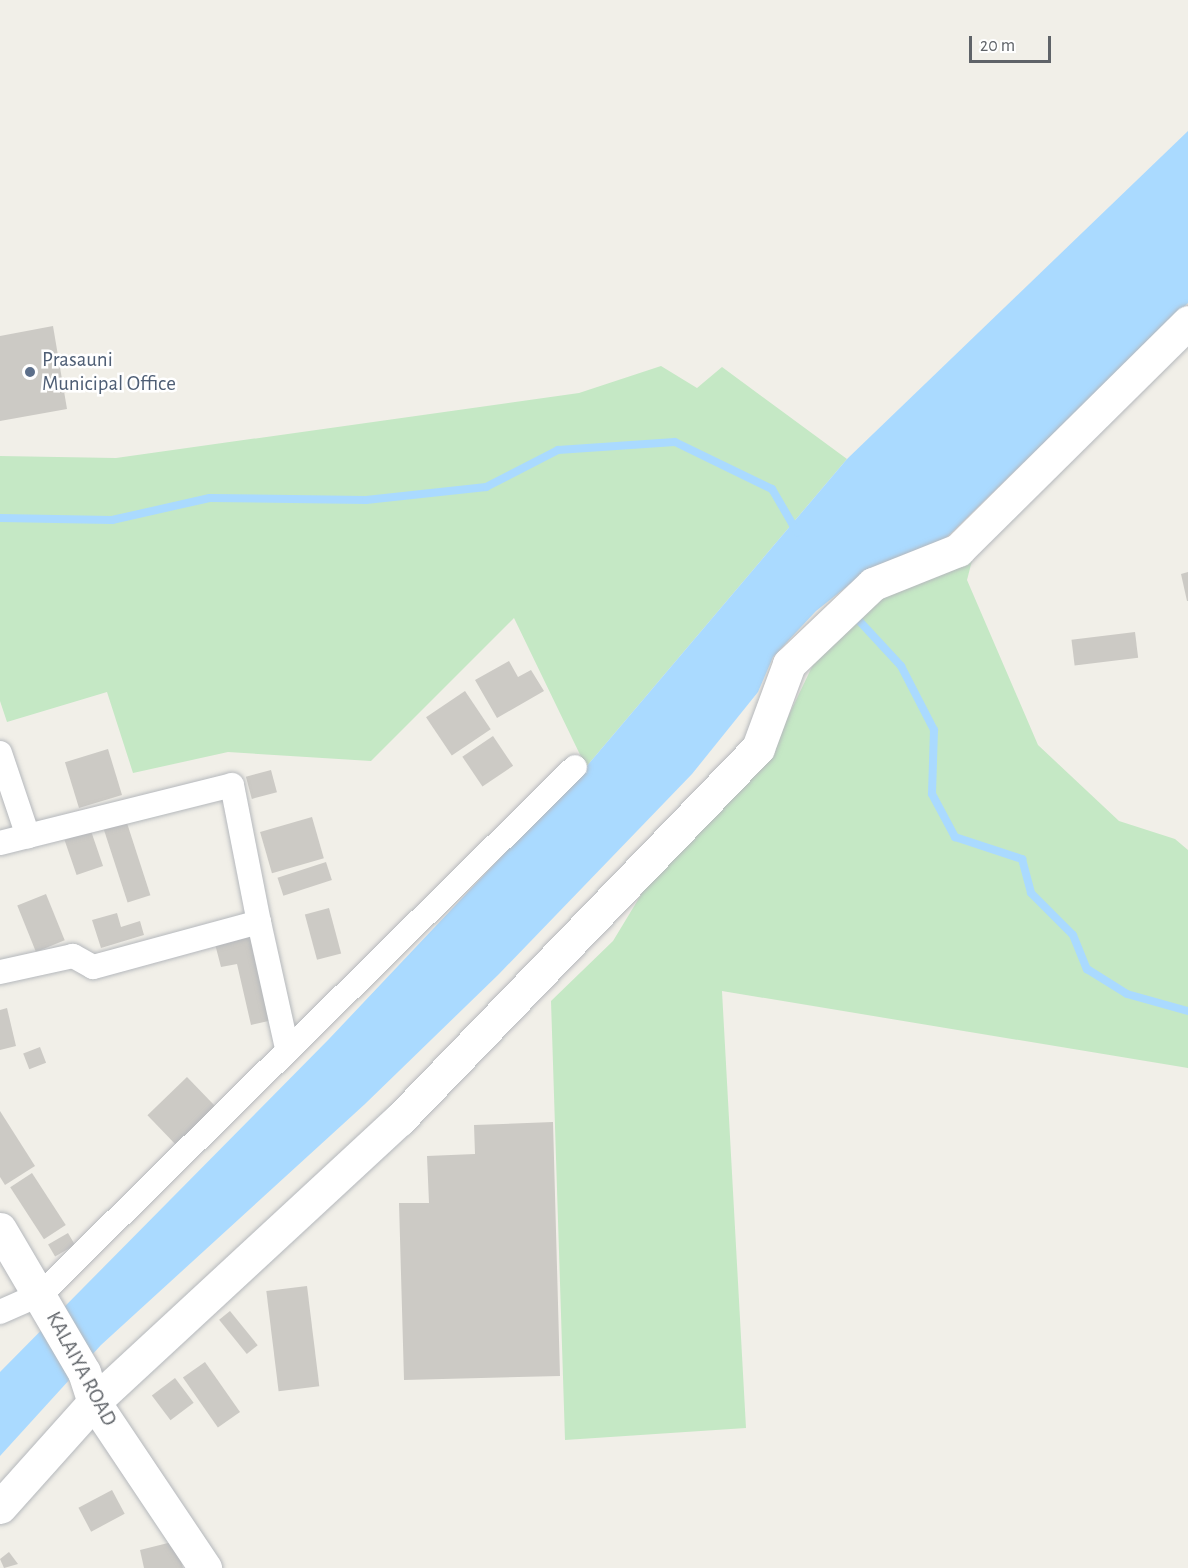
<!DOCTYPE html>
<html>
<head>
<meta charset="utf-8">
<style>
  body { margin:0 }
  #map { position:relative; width:1188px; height:1568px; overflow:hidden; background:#f1efe8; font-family:"Alegreya Sans",sans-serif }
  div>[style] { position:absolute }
  .green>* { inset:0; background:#c5e8c5 }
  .water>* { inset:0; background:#aadaff }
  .stream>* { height:8px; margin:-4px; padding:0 4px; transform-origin:4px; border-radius:4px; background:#aadaff }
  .building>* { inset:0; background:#cccac5; transform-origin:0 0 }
  .roads { filter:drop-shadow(0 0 2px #b5b8bc) drop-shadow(0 0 2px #b5b8bc) }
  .minor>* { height:24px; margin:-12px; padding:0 12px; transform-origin:12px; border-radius:12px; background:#fff }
  .secondary>* { height:33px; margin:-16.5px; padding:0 16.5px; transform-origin:16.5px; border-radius:16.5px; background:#fff }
  .dots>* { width:16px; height:16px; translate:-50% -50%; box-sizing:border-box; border:3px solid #fff; border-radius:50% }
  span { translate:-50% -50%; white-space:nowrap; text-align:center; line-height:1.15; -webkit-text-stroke:5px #fff; paint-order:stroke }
  .service-label { font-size:21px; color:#4e5e75 }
  .left { translate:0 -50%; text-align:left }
  .street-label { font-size:21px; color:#5f6368 }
  .scale { position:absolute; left:969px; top:36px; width:82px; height:27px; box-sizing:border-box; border:3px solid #5f6368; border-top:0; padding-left:8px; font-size:18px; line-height:21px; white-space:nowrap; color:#5f6368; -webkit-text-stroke:4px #fff; paint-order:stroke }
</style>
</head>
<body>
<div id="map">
  <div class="green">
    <i style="clip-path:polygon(661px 366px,697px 388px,722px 367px,847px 459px,586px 767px,514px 618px,371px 761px,228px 752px,133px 773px,107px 692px,7px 722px,0 701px,0 456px,116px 458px,579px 393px)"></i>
    <i style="clip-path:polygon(975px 549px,967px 580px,1038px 745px,1119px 821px,1175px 839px,1188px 850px,1188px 1068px,722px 991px,746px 1428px,565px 1440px,551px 1001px,613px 941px,656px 870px,764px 767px,820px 650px,866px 606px)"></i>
  </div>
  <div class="water">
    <i style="clip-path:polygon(1188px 131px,1188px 303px,945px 539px,855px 580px,816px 611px,773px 657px,758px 692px,692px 774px,499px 974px,365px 1104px,101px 1345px,0 1456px,0 1372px,329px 1039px,586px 767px,847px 459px)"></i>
  </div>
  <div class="stream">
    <i style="left:0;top:518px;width:112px;rotate:1deg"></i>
    <i style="left:112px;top:520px;width:100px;rotate:-12.7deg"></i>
    <i style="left:210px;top:498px;width:156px;rotate:0.7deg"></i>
    <i style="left:366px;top:500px;width:121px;rotate:-6.2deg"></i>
    <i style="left:486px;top:487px;width:81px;rotate:-27.2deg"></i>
    <i style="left:558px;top:450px;width:117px;rotate:-3.9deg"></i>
    <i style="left:675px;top:442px;width:108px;rotate:25.9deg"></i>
    <i style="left:772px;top:489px;width:50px;rotate:59.8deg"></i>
    <i style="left:851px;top:612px;width:74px;rotate:47.2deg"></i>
    <i style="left:901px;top:666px;width:72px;rotate:62.7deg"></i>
    <i style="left:934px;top:730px;width:64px;rotate:91.8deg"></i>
    <i style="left:932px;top:794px;width:49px;rotate:61.9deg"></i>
    <i style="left:955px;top:837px;width:71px;rotate:18.2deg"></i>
    <i style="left:1022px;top:859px;width:35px;rotate:75deg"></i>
    <i style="left:1031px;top:893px;width:59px;rotate:45deg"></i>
    <i style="left:1073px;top:935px;width:37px;rotate:68deg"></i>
    <i style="left:1087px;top:969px;width:47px;rotate:32deg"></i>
    <i style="left:1127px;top:994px;width:63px;rotate:15.6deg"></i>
  </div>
  <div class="building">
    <i style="clip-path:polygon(53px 326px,67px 409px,0 421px,0 336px)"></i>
    <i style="clip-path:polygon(1188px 572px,1188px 601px,1187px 601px,1181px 574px)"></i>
    <i style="left:1135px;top:632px;width:26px;height:64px;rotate:83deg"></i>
    <i style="clip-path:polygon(509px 661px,518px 677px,531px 670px,544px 691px,497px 718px,475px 680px)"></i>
    <i style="left:465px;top:691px;width:46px;height:47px;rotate:56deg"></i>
    <i style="left:493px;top:736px;width:36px;height:37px;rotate:56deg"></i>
    <i style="left:108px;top:749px;width:48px;height:45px;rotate:73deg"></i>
    <i style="left:271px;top:770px;width:23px;height:26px;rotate:75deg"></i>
    <i style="left:312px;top:817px;width:43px;height:54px;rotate:74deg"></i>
    <i style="left:126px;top:820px;width:79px;height:24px;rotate:72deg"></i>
    <i style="left:91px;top:831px;width:37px;height:28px;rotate:71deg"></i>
    <i style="left:326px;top:862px;width:19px;height:51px;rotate:72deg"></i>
    <i style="left:46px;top:894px;width:50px;height:31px;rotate:68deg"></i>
    <i style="left:329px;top:908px;width:47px;height:25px;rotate:75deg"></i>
    <i style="clip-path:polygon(117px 913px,121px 927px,140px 921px,144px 935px,101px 948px,92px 920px)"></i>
    <i style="clip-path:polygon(253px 935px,273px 1020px,251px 1025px,237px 964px,221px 967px,215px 944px)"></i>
    <i style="clip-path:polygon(7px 1008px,16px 1046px,0 1050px,0 1010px)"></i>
    <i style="left:40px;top:1047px;width:17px;height:18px;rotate:69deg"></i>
    <i style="left:187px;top:1077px;width:42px;height:55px;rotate:46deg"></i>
    <i style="clip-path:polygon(0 1111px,35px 1166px,5px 1185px,0 1177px)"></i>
    <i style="clip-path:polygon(553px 1122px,560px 1376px,404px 1380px,399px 1203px,429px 1203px,427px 1156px,475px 1154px,474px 1125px)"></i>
    <i style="left:32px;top:1173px;width:62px;height:26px;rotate:57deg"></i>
    <i style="left:68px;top:1233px;width:14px;height:23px;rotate:60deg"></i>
    <i style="left:307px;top:1286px;width:101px;height:41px;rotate:83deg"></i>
    <i style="left:230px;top:1311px;width:44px;height:14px;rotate:51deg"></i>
    <i style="left:205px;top:1362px;width:61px;height:27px;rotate:55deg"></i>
    <i style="left:175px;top:1378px;width:31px;height:29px;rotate:53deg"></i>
    <i style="left:112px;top:1490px;width:27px;height:38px;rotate:62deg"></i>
    <i style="clip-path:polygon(176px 1541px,183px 1568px,144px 1568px,140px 1550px)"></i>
    <i style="clip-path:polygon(9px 1552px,18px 1564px,4px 1568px,0 1559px)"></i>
  </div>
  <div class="roads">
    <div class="minor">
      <i style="left:0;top:753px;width:88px;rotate:71.4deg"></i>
      <i style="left:0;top:843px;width:239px;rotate:-14deg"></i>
      <i style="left:232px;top:785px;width:140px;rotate:78.9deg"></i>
      <i style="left:259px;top:922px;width:172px;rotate:164.8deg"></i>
      <i style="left:93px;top:967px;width:23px;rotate:-151deg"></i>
      <i style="left:73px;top:956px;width:75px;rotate:167.6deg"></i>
      <i style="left:259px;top:922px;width:129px;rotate:77.5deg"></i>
      <i style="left:0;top:1312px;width:45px;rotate:-23.7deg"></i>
      <i style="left:41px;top:1294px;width:750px;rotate:-44.62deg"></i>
    </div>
    <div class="secondary">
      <i style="left:0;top:1229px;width:166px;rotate:59.6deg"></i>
      <i style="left:84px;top:1372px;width:32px;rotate:72deg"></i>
      <i style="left:94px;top:1402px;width:200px;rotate:56.2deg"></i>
      <i style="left:0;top:1507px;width:141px;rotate:-48.2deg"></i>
      <i style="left:94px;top:1402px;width:415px;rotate:-42.8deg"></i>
      <i style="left:399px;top:1120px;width:517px;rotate:-46.02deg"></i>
      <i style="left:758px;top:748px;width:90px;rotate:-69.7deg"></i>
      <i style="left:789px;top:664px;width:116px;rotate:-43.6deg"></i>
      <i style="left:873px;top:584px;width:92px;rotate:-21.8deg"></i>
      <i style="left:958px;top:550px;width:324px;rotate:-44.7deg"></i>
    </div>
  </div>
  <div class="dots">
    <i style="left:30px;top:372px;background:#5c6f8a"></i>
  </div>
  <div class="service-label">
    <span class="left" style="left:42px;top:372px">Prasauni<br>Municipal Office</span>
  </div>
  <div class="street-label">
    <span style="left:81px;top:1369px;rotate:62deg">KALAIYA ROAD</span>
  </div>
  <div class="scale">20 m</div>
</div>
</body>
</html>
